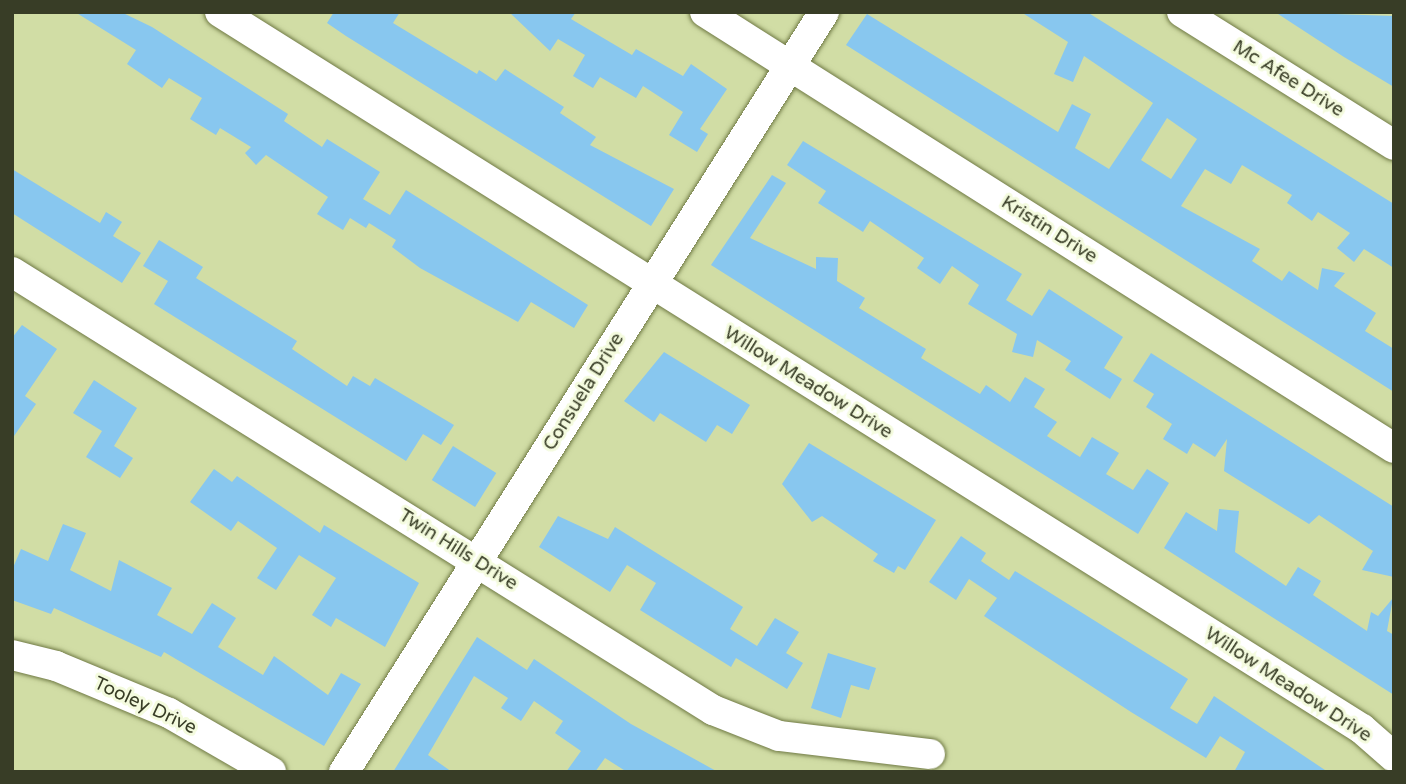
<!DOCTYPE html>
<html>
<head>
<meta charset="utf-8">
<style>
  body { margin:0 }
  #map { position:relative; width:1406px; height:784px; overflow:hidden; background:#d1dda5; font-family:"Varela Round",sans-serif }
  div>[style] { position:absolute }
  .building>* { inset:0; background:#88c7ef; transform-origin:0 0 }
  .roads { filter:drop-shadow(0 0 2px #707a45) drop-shadow(0 0 2px #707a45) }
  .minor>* { height:30px; margin:-15px; padding:0 15px; transform-origin:15px; border-radius:15px; background:#fff }
  span { translate:-50% -50%; white-space:nowrap; text-align:center; line-height:1.15; -webkit-text-stroke:6px #f4fbde; paint-order:stroke }
  .street-label { font-size:19px; color:#383d26 }
  .frame { position:absolute; inset:0; border:14px solid #383d26; pointer-events:none }
</style>
</head>
<body>
<div id="map">
  <div class="building">
    <i style="clip-path:polygon(75px 12px,121px 12px,152px 27px,288px 114px,284px 121px,322px 147px,327px 139px,380px 172px,363px 199px,390px 215px,406px 190px,588px 305px,574px 328px,531px 302px,518px 322px,420px 268px,392px 247px,396px 240px,369px 223px,366px 228px,350px 218px,343px 230px,317px 214px,328px 197px,266px 155px,256px 165px,245px 153px,251px 147px,220px 128px,216px 135px,190px 119px,202px 98px,169px 78px,162px 88px,127px 64px,136px 50px)"></i>
    <i style="clip-path:polygon(334px 12px,400px 12px,393px 23px,477px 74px,479px 70px,496px 81px,505px 69px,564px 107px,560px 113px,596px 137px,590px 145px,674px 189px,651px 226px,346px 36px,327px 23px)"></i>
    <i style="clip-path:polygon(509px 12px,576px 12px,571px 19px,632px 55px,636px 49px,683px 76px,691px 64px,727px 89px,700px 129px,708px 134px,697px 152px,669px 135px,683px 112px,643px 86px,636px 98px,600px 77px,593px 88px,573px 76px,585px 55px,558px 39px,550px 51px)"></i>
    <i style="clip-path:polygon(evenodd,1021px 12px,1087px 12px,1394px 204px,1394px 268px,1364px 249px,1354px 262px,1337px 248px,1350px 233px,1318px 212px,1312px 221px,1287px 203px,1292px 195px,1242px 165px,1231px 184px,1205px 169px,1181px 206px,1260px 249px,1252px 261px,1282px 281px,1289px 271px,1318px 290px,1322px 268px,1345px 273px,1334px 286px,1376px 313px,1365px 331px,1394px 349px,1394px 392px,846px 45px,867px 14px,1058px 132px,1072px 104px,1091px 114px,1075px 148px,1109px 169px,1153px 103px,1084px 56px,1073px 82px,1054px 74px,1068px 42px,1021px 12px,1167px 118px,1197px 139px,1171px 179px,1141px 160px,1167px 118px)"></i>
    <i style="clip-path:polygon(1275px 12px,1394px 16px,1394px 87px,1344px 57px)"></i>
    <i style="clip-path:polygon(803px 141px,1022px 274px,1006px 300px,1032px 316px,1049px 289px,1123px 337px,1104px 368px,1122px 379px,1110px 399px,1065px 370px,1071px 361px,1037px 340px,1033px 357px,1012px 352px,1017px 334px,968px 304px,979px 285px,952px 266px,940px 284px,917px 268px,924px 258px,870px 221px,863px 232px,818px 203px,826px 191px,787px 165px)"></i>
    <i style="clip-path:polygon(12px 169px,100px 223px,106px 212px,122px 222px,113px 236px,141px 253px,122px 283px,12px 213px)"></i>
    <i style="clip-path:polygon(772px 175px,786px 183px,750px 238px,816px 269px,816px 257px,838px 258px,837px 281px,865px 298px,859px 308px,926px 349px,921px 358px,980px 394px,986px 385px,1010px 402px,1025px 377px,1045px 389px,1034px 407px,1057px 422px,1047px 436px,1080px 457px,1092px 437px,1119px 453px,1106px 474px,1133px 490px,1147px 469px,1169px 483px,1138px 534px,711px 265px)"></i>
    <i style="clip-path:polygon(159px 240px,203px 267px,196px 278px,297px 341px,292px 349px,347px 386px,353px 376px,370px 386px,375px 378px,454px 425px,441px 445px,423px 434px,406px 461px,154px 304px,168px 281px,143px 266px)"></i>
    <i style="clip-path:polygon(22px 325px,57px 349px,25px 396px,36px 404px,12px 439px,12px 338px)"></i>
    <i style="clip-path:polygon(664px 352px,750px 405px,732px 434px,717px 425px,706px 442px,660px 413px,654px 422px,624px 401px)"></i>
    <i style="clip-path:polygon(1151px 353px,1394px 507px,1394px 577px,1362px 570px,1373px 551px,1319px 515px,1309px 524px,1224px 471px,1227px 439px,1215px 457px,1193px 443px,1187px 454px,1163px 439px,1172px 424px,1146px 407px,1154px 394px,1133px 381px)"></i>
    <i style="clip-path:polygon(94px 380px,137px 408px,114px 446px,133px 458px,120px 478px,86px 457px,102px 431px,73px 413px)"></i>
    <i style="clip-path:polygon(809px 443px,936px 520px,905px 570px,898px 566px,894px 573px,873px 561px,878px 554px,822px 516px,812px 522px,782px 484px)"></i>
    <i style="left:453px;top:446px;width:51px;height:40px;rotate:32deg"></i>
    <i style="clip-path:polygon(214px 469px,232px 482px,237px 476px,320px 533px,324px 525px,419px 583px,385px 647px,336px 618px,331px 627px,312px 615px,336px 578px,299px 555px,276px 590px,257px 578px,277px 548px,238px 521px,231px 531px,190px 502px)"></i>
    <i style="clip-path:polygon(1219px 509px,1239px 511px,1235px 552px,1286px 586px,1298px 567px,1321px 581px,1313px 595px,1367px 631px,1371px 612px,1378px 616px,1393px 598px,1387px 631px,1394px 635px,1394px 695px,1164px 548px,1186px 512px,1217px 531px)"></i>
    <i style="clip-path:polygon(558px 516px,608px 539px,615px 527px,743px 607px,730px 629px,757px 646px,775px 618px,799px 632px,786px 653px,803px 663px,787px 689px,736px 658px,731px 667px,640px 610px,656px 583px,627px 565px,610px 592px,539px 547px)"></i>
    <i style="clip-path:polygon(63px 524px,86px 533px,70px 570px,111px 591px,119px 560px,172px 588px,157px 615px,192px 634px,212px 603px,236px 618px,218px 647px,263px 675px,274px 656px,328px 695px,341px 673px,361px 684px,324px 746px,164px 652px,161px 657px,54px 608px,51px 614px,12px 600px,12px 570px,21px 549px,48px 561px)"></i>
    <i style="clip-path:polygon(961px 536px,986px 553px,981px 561px,1009px 580px,1015px 571px,1188px 679px,1170px 708px,1197px 724px,1214px 696px,1328px 772px,1234px 772px,1245px 752px,1220px 736px,1206px 758px,1131px 712px,984px 616px,997px 598px,969px 579px,956px 600px,929px 582px)"></i>
    <i style="clip-path:polygon(477px 637px,527px 670px,534px 659px,631px 724px,718px 772px,627px 772px,605px 758px,595px 772px,566px 772px,581px 751px,555px 733px,563px 721px,534px 701px,521px 721px,501px 708px,508px 698px,474px 676px,428px 755px,452px 772px,393px 772px)"></i>
    <i style="clip-path:polygon(828px 653px,876px 668px,869px 690px,851px 685px,841px 718px,811px 708px)"></i>
  </div>
  <div class="roads">
    <div class="minor">
      <i style="left:220px;top:12px;width:1348px;rotate:32.12deg"></i>
      <i style="left:1362px;top:729px;width:43px;rotate:41.2deg"></i>
      <i style="left:705px;top:12px;width:815px;rotate:32.33deg"></i>
      <i style="left:1182px;top:12px;width:250px;rotate:32.1deg"></i>
      <i style="left:12px;top:272px;width:827px;rotate:32deg"></i>
      <i style="left:713px;top:710px;width:71px;rotate:21.5deg"></i>
      <i style="left:779px;top:736px;width:152px;rotate:6.8deg"></i>
      <i style="left:12px;top:655px;width:45px;rotate:14deg"></i>
      <i style="left:56px;top:666px;width:122px;rotate:22.6deg"></i>
      <i style="left:169px;top:713px;width:118px;rotate:30deg"></i>
      <i style="left:344px;top:772px;width:899px;rotate:-57.72deg"></i>
    </div>
  </div>
  <div class="street-label">
    <span style="left:1288px;top:79px;rotate:32deg">Mc Afee Drive</span>
    <span style="left:1049px;top:230px;rotate:32deg">Kristin Drive</span>
    <span style="left:808px;top:383px;rotate:32deg">Willow Meadow Drive</span>
    <span style="left:584px;top:392px;rotate:-58deg">Consuela Drive</span>
    <span style="left:458px;top:550px;rotate:32deg">Twin Hills Drive</span>
    <span style="left:1288px;top:685px;rotate:33deg">Willow Meadow Drive</span>
    <span style="left:145px;top:706px;rotate:25deg">Tooley Drive</span>
  </div>
  <div class="frame"></div>
</div>
</body>
</html>
